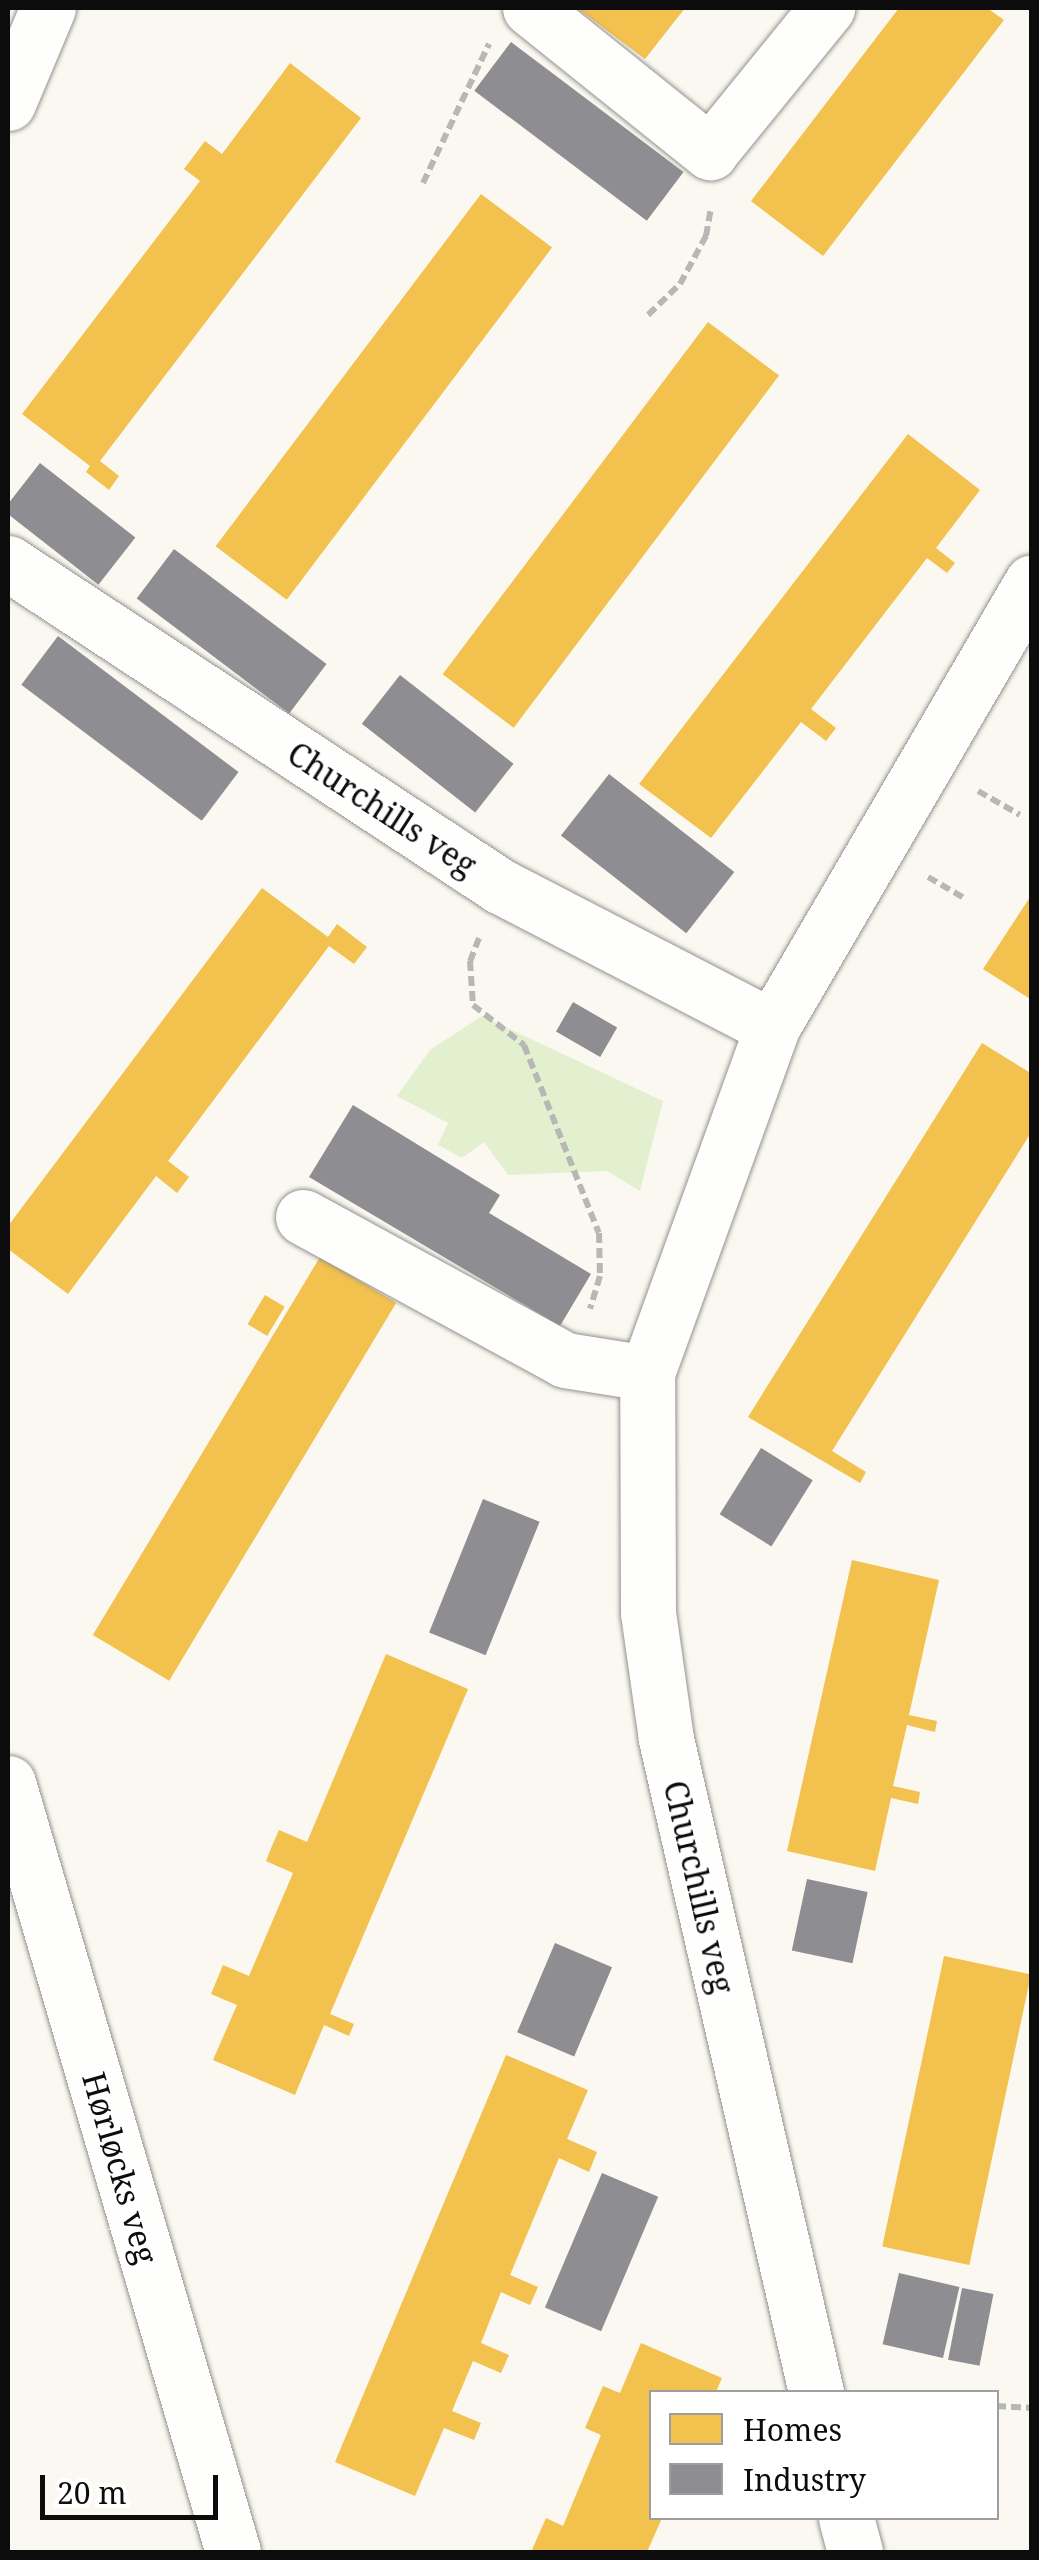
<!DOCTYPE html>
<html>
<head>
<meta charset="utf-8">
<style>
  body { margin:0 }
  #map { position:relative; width:1039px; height:2560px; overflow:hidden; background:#faf8f0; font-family:"Noto Serif",serif }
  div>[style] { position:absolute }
  .green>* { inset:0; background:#e3f0cf }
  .homes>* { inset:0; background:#f2c14e; transform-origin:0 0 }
  .industry>* { inset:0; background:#8d8d92; transform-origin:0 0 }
  .path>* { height:6px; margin-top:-3px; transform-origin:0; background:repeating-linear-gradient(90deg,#b7b7b5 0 10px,transparent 0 15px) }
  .roads { filter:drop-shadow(0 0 2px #93928f) drop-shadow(0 0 2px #93928f) }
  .minor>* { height:55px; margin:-27.5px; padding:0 27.5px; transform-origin:27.5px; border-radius:27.5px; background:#fefefd }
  span { translate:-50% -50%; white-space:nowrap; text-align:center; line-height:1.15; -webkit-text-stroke:10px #fff; paint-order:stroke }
  .street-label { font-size:32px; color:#0c0c0c }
  .frame { position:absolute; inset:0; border:10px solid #0c0c0c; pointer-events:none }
  .legend { position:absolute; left:649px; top:2390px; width:350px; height:130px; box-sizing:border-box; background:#fff; border:2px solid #9e9e9e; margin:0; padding:12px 18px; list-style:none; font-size:30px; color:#0c0c0c }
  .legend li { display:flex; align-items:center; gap:20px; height:50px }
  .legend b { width:50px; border:2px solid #9e9e9e }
  .scale { position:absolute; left:40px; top:2475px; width:178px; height:45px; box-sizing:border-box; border:5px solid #0c0c0c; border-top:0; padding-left:12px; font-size:30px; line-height:35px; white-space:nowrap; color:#0c0c0c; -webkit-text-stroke:8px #fff; paint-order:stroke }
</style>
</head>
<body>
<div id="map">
  <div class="green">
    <i style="clip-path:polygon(482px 1016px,663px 1101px,640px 1191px,607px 1171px,508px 1175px,484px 1142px,462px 1158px,438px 1145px,448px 1123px,397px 1096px,430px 1050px)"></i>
  </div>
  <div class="homes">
    <i style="clip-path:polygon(577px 8px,685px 8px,645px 59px)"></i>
    <i style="clip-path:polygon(899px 8px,987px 8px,1004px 20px,823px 256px,751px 201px)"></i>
    <i style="clip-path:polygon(290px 63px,361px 118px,100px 461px,119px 476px,109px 490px,86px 472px,90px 466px,22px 414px,200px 181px,184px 169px,205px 141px,222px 154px)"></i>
    <i style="left:481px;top:194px;width:89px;height:441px;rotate:37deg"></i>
    <i style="left:708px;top:322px;width:89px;height:441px;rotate:37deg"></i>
    <i style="clip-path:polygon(908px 434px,980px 490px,936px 548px,955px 563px,947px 573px,927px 558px,811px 709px,836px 728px,826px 741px,801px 722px,711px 838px,639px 784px)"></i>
    <i style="clip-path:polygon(262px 888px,328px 937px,337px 924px,367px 947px,354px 964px,329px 946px,168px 1161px,189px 1177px,177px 1193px,156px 1176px,68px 1294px,8px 1249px,8px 1226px)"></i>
    <i style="clip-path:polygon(1032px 894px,1032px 1000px,983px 969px)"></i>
    <i style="clip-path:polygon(982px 1043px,1032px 1074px,1032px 1131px,832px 1451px,866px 1472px,860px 1483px,748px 1417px)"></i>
    <i style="left:320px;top:1257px;width:89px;height:441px;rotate:31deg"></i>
    <i style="left:265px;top:1295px;width:23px;height:34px;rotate:31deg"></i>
    <i style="clip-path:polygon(852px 1560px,939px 1580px,909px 1715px,937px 1721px,935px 1732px,907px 1725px,893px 1786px,920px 1792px,918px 1804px,891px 1798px,875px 1871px,787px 1851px)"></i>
    <i style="clip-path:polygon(386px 1654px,468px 1689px,330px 2014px,354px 2024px,349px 2036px,324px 2025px,295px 2095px,213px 2060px,237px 2005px,211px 1994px,223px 1965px,249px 1976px,293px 1873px,266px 1861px,272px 1846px,279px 1830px,307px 1842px)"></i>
    <i style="left:944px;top:1956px;width:89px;height:297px;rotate:12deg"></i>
    <i style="clip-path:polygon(506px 2055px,588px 2090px,567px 2139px,597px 2152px,589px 2172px,559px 2158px,510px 2275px,538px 2287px,530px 2305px,501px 2292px,481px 2343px,509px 2355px,501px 2373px,473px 2361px,452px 2411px,481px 2423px,474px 2440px,444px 2428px,415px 2496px,335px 2462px)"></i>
    <i style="clip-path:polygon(641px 2343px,722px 2378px,716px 2392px,651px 2392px,651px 2518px,662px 2518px,647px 2552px,531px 2552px,546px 2518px,563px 2526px,601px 2435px,585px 2428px,603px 2386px,620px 2393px)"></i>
  </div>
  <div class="industry">
    <i style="left:511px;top:42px;width:216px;height:61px;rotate:37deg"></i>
    <i style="left:40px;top:463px;width:121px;height:60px;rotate:38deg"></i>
    <i style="left:174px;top:549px;width:191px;height:62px;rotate:37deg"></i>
    <i style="left:58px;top:636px;width:226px;height:61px;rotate:37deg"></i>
    <i style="left:400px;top:675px;width:144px;height:62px;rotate:38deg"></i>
    <i style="left:609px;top:774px;width:159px;height:78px;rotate:38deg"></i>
    <i style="left:573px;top:1002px;width:51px;height:34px;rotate:30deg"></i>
    <i style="clip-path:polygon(353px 1105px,500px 1195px,489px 1213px,591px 1274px,560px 1326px,309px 1177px)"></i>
    <i style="left:761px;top:1448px;width:61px;height:78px;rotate:32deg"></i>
    <i style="left:483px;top:1499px;width:61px;height:144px;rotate:22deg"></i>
    <i style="left:807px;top:1879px;width:62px;height:73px;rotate:12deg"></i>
    <i style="left:555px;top:1943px;width:62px;height:97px;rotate:23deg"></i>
    <i style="left:602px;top:2173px;width:61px;height:146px;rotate:23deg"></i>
    <i style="left:899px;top:2273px;width:62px;height:73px;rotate:13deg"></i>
    <i style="left:962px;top:2288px;width:32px;height:73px;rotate:11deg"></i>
  </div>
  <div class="path">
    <i style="left:423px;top:183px;width:154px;rotate:-64.6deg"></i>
    <i style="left:648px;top:315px;width:45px;rotate:-44.1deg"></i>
    <i style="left:680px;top:284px;width:55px;rotate:-61.6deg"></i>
    <i style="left:706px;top:236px;width:28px;rotate:-80deg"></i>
    <i style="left:978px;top:791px;width:48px;rotate:29.7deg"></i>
    <i style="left:928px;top:877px;width:44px;rotate:30.1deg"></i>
    <i style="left:479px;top:938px;width:25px;rotate:111deg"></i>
    <i style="left:470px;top:961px;width:44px;rotate:86.1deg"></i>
    <i style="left:473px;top:1005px;width:65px;rotate:38.1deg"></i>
    <i style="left:524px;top:1045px;width:202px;rotate:68.3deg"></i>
    <i style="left:599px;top:1233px;width:43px;rotate:88.7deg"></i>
    <i style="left:600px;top:1276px;width:34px;rotate:107deg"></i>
    <i style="left:996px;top:2406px;width:36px;rotate:3deg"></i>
  </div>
  <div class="roads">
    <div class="minor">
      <i style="left:530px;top:8px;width:231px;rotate:38.7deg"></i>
      <i style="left:710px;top:152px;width:186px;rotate:-50.9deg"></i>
      <i style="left:8px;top:103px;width:103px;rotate:-67.2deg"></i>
      <i style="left:8px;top:563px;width:589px;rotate:33.29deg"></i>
      <i style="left:500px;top:886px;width:306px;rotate:27.4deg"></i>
      <i style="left:303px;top:1217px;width:298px;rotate:28.6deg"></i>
      <i style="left:565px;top:1360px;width:83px;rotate:9deg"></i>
      <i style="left:8px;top:1783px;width:801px;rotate:73.69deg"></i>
      <i style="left:816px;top:2392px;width:670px;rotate:-102.94deg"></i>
      <i style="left:666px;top:1739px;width:128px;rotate:-98.1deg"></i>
      <i style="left:648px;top:1612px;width:239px;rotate:-90.2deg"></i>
      <i style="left:647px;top:1373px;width:368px;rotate:-70.1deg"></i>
      <i style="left:772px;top:1027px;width:515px;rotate:-59.7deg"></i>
      <i style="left:846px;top:2518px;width:35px;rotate:75deg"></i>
    </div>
  </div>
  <div class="street-label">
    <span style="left:382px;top:809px;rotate:33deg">Churchills veg</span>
    <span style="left:699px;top:1887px;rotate:77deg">Churchills veg</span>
    <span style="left:120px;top:2168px;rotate:74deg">Hørløcks veg</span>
  </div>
  <div class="frame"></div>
  <ul class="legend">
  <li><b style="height:28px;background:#f2c14e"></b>Homes</li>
  <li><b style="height:28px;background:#8d8d92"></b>Industry</li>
  </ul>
  <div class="scale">20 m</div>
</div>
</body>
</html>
